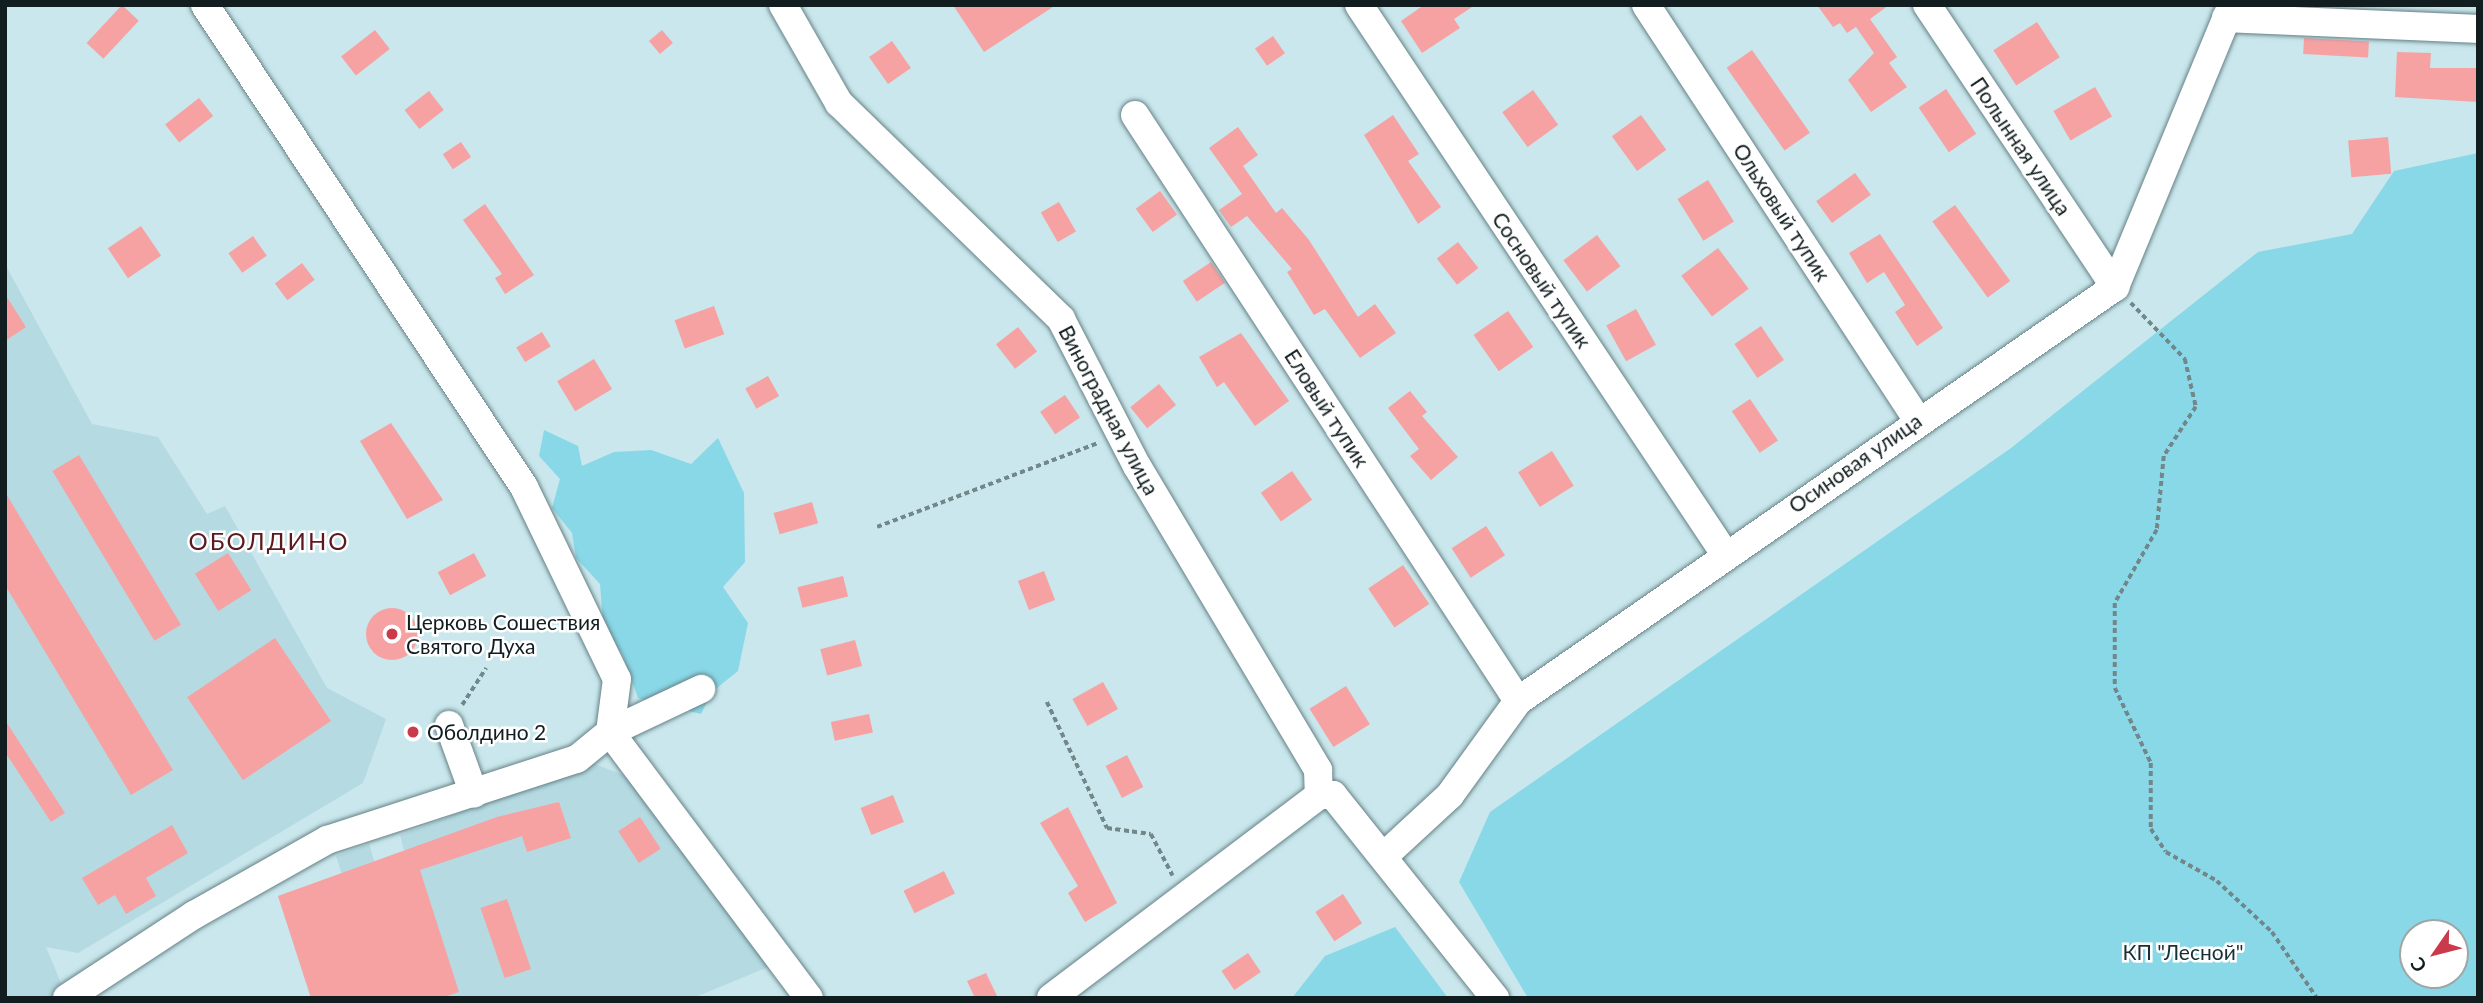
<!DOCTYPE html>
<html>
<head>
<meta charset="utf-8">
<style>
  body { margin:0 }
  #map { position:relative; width:2483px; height:1003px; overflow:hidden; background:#c9e7ec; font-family:Lato,sans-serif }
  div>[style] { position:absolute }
  .built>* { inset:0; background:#b5dae2 }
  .green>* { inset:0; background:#89d8e7 }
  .building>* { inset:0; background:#f6a2a3; transform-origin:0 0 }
  .round { border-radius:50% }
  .path>* { height:3.5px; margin-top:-1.75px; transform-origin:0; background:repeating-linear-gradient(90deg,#72878a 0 5px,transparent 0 8.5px) }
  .roads { filter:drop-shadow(0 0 2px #668186) drop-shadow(0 0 2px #668186) }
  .minor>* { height:28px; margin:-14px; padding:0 14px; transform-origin:14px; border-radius:14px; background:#fff }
  .dots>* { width:19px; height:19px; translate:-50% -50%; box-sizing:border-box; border:4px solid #fff; border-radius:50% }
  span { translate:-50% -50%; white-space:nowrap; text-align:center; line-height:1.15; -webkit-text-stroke:5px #fff; paint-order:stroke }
  .street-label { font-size:21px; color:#121d1f }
  .poi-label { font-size:21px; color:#121d1f }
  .left { translate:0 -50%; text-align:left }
  .park-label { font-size:21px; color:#193135 }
  .quarter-label { font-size:24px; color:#5d1820; letter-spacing:2px }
  .frame { position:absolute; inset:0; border:7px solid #121d1f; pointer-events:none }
  .north { position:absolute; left:2399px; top:919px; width:70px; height:70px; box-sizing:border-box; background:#fff; border:2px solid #a0a5a5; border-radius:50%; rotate:235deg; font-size:19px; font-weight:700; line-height:28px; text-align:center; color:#121d1f }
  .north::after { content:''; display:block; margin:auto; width:24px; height:32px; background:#ca3a4b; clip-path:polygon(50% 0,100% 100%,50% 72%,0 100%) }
</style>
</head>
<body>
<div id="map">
  <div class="built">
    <i style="clip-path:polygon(5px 264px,92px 424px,158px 437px,207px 514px,225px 506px,327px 688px,386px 719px,363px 783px,78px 953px,46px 947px,67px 998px,5px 998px)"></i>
    <i style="clip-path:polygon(592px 763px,634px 779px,771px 966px,693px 998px,311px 998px,278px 896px,342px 875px,336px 856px,369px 844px,375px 864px,405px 854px,400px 835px)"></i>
  </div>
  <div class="green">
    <i style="clip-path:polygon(evenodd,2478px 153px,2478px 998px,1528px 998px,1459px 882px,1490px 812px,2011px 448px,2258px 252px,2352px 234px,2394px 171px,2478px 153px,2413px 933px,2455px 933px,2455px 975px,2413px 975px,2413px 933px)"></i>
    <i style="clip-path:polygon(544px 430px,578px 446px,582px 466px,614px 452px,651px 450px,691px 464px,718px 438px,744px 493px,745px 562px,723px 587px,748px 623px,738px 671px,712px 692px,701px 714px,638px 698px,622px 653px,604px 634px,600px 584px,576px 558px,572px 533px,552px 508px,560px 479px,539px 456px)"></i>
    <i style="clip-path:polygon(1395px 927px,1448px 998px,1292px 998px,1325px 956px)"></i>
  </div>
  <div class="building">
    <i style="left:122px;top:5px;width:23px;height:52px;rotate:43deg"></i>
    <i style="clip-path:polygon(953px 5px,1056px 5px,984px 52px)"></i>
    <i style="clip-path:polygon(1424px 5px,1475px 5px,1454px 19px,1460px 28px,1422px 53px,1401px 21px)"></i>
    <i style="clip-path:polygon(1817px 5px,1889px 5px,1870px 19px,1897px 57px,1889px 63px,1907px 87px,1871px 112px,1848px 80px,1874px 53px,1856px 27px,1847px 33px,1840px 23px,1833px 27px)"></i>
    <i style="left:2037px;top:22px;width:42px;height:52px;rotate:57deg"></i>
    <i style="left:375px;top:30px;width:24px;height:43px;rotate:52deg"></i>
    <i style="left:662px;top:30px;width:17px;height:17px;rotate:50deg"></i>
    <i style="left:1273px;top:36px;width:21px;height:22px;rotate:55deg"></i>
    <i style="left:2304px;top:38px;width:65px;height:16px;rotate:3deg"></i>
    <i style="left:892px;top:41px;width:33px;height:28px;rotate:55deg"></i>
    <i style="left:1752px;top:50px;width:101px;height:31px;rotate:55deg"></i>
    <i style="clip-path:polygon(2397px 52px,2431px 53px,2430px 68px,2478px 68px,2478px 102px,2395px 97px)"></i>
    <i style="left:2095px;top:87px;width:34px;height:48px;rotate:60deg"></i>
    <i style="left:1946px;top:89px;width:54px;height:33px;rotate:56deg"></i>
    <i style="left:1533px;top:90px;width:43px;height:38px;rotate:54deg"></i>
    <i style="left:429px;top:91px;width:24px;height:31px;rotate:52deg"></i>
    <i style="left:199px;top:98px;width:23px;height:43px;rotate:52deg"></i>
    <i style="clip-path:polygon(1393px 115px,1419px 154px,1408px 161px,1441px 207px,1418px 224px,1364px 135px)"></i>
    <i style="left:1641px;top:115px;width:43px;height:36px;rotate:54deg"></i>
    <i style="clip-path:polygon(1238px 127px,1258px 155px,1243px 166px,1276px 213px,1282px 208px,1309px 240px,1358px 317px,1375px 304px,1396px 333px,1360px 358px,1325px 309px,1314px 315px,1287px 272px,1292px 269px,1247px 216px,1231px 227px,1219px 210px,1242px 194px,1209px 148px)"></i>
    <i style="left:2388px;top:137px;width:37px;height:40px;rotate:85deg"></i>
    <i style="left:461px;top:142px;width:18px;height:22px;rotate:56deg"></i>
    <i style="left:1855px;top:173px;width:27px;height:48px;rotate:54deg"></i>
    <i style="left:1708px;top:180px;width:49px;height:36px;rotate:58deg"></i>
    <i style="left:1160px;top:191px;width:29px;height:30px;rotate:54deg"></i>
    <i style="left:1059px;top:202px;width:34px;height:21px;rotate:60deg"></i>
    <i style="clip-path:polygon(485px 204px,534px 275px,505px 294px,495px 278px,502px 274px,463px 220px)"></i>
    <i style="left:1955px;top:205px;width:94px;height:28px;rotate:54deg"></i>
    <i style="left:141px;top:226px;width:36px;height:40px;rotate:56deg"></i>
    <i style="clip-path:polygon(1880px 234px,1943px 328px,1917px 346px,1895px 312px,1905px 305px,1884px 272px,1867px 283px,1849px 253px)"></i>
    <i style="left:1597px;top:235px;width:39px;height:42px;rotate:53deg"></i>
    <i style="left:253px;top:236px;width:24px;height:30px;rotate:55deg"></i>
    <i style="left:1458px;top:242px;width:33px;height:27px;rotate:52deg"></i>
    <i style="left:1718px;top:248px;width:51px;height:46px;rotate:53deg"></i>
    <i style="left:1211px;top:262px;width:25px;height:34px;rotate:56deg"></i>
    <i style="left:302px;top:263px;width:21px;height:34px;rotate:53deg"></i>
    <i style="clip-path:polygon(5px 294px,26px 327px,5px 341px)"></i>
    <i style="left:714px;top:306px;width:30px;height:42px;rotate:70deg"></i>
    <i style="left:1636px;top:309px;width:41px;height:34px;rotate:61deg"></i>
    <i style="left:1508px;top:311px;width:44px;height:42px;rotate:55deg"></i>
    <i style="left:1761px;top:326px;width:41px;height:32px;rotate:56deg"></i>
    <i style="left:1018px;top:327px;width:31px;height:28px;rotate:52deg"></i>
    <i style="left:542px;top:332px;width:17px;height:30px;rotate:59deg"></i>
    <i style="clip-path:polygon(1241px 333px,1289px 401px,1255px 426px,1224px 382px,1217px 387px,1199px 357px)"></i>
    <i style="left:594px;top:359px;width:35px;height:43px;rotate:59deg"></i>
    <i style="left:768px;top:376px;width:23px;height:26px;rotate:61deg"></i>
    <i style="left:1159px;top:384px;width:27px;height:37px;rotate:51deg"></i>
    <i style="clip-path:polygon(1410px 391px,1427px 412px,1422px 416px,1458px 457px,1431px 480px,1410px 456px,1419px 449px,1388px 408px)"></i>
    <i style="left:1065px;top:395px;width:27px;height:30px;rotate:56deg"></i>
    <i style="left:1750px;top:399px;width:50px;height:22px;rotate:56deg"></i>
    <i style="clip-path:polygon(391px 423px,443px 500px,407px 519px,360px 441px)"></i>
    <i style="left:1552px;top:451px;width:41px;height:40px;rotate:58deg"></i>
    <i style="left:79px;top:455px;width:198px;height:31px;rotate:59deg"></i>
    <i style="left:1292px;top:471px;width:35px;height:38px;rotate:55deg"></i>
    <i style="clip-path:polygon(5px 492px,173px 770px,131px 795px,5px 585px)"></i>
    <i style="left:812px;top:502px;width:22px;height:40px;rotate:74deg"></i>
    <i style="left:1486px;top:526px;width:35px;height:41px;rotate:57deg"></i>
    <i style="left:228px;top:553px;width:44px;height:39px;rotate:58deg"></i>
    <i style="left:474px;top:553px;width:26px;height:41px;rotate:62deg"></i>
    <i style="left:1403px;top:565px;width:47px;height:42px;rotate:56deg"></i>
    <i style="left:1044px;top:571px;width:31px;height:28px;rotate:69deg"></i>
    <i style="left:843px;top:576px;width:21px;height:47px;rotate:76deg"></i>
    <i class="round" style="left:366px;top:608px;width:52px;height:52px"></i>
    <i style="left:275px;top:638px;width:100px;height:106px;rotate:56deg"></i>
    <i style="left:855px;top:640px;width:27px;height:36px;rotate:75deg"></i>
    <i style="left:1103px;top:682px;width:31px;height:35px;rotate:61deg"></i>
    <i style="left:1346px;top:686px;width:45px;height:43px;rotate:58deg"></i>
    <i style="left:869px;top:714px;width:19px;height:39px;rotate:78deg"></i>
    <i style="clip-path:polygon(5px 720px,65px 813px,51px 822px,5px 752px)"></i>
    <i style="left:1127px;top:755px;width:36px;height:24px;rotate:63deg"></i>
    <i style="left:893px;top:795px;width:29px;height:35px;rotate:68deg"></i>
    <i style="clip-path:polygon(559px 802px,571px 838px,527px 852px,522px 836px,420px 870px,459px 992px,441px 998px,311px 998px,278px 896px,497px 817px)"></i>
    <i style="clip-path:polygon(1068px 807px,1117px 903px,1085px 922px,1068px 893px,1078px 886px,1040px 823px)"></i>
    <i style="left:640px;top:817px;width:38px;height:26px;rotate:57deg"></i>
    <i style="clip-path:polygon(172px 825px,188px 853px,146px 878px,156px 896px,126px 914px,115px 895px,98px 905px,82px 878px)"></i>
    <i style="left:944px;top:871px;width:25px;height:45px;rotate:64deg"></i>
    <i style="left:1343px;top:894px;width:35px;height:33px;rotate:57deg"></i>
    <i style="left:507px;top:899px;width:74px;height:28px;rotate:71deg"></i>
    <i style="left:1248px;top:953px;width:23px;height:32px;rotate:56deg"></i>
    <i style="clip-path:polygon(986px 973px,998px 998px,975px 998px,967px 981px)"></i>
  </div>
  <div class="path">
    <i style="left:2131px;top:303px;width:78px;rotate:46deg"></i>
    <i style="left:2185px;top:359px;width:49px;rotate:77.1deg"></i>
    <i style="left:2196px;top:407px;width:59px;rotate:123.1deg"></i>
    <i style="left:2164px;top:456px;width:74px;rotate:95.4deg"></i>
    <i style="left:2157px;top:530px;width:84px;rotate:119.9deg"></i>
    <i style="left:2115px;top:603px;width:85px;rotate:90deg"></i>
    <i style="left:2115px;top:688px;width:83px;rotate:64.4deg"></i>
    <i style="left:2151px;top:763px;width:66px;rotate:90deg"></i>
    <i style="left:2151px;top:829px;width:27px;rotate:57deg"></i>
    <i style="left:2166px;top:852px;width:59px;rotate:29.6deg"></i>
    <i style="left:2217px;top:881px;width:75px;rotate:42.8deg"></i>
    <i style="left:2272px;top:932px;width:80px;rotate:55.7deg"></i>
    <i style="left:877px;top:527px;width:236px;rotate:-20.8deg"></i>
    <i style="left:1047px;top:702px;width:140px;rotate:64.5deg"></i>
    <i style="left:1107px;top:828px;width:44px;rotate:7.8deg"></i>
    <i style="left:1151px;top:834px;width:47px;rotate:62.4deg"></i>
    <i style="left:462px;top:705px;width:44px;rotate:-57deg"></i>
  </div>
  <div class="roads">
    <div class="minor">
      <i style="left:205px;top:5px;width:578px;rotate:56.5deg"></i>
      <i style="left:524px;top:487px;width:213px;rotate:64.2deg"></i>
      <i style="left:617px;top:679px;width:53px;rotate:97.5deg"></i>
      <i style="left:610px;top:732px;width:332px;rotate:53.2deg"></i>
      <i style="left:783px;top:5px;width:113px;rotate:60.3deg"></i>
      <i style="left:839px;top:103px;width:310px;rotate:44.2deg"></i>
      <i style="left:1061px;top:319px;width:165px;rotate:62.7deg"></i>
      <i style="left:1137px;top:466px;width:354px;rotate:59.2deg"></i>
      <i style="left:1318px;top:770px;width:25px;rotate:88deg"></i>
      <i style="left:1359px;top:5px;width:660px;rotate:56.31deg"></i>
      <i style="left:1646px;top:5px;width:496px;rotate:56.8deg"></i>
      <i style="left:1927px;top:5px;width:339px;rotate:56.3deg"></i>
      <i style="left:2226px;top:18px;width:252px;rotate:2.5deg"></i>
      <i style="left:1135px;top:115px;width:700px;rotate:56.83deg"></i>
      <i style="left:449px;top:725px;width:73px;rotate:70.1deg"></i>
      <i style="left:1384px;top:856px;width:90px;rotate:-42.7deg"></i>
      <i style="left:1450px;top:795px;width:116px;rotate:-54.1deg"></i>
      <i style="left:1518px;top:701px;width:727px;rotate:-34.74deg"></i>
      <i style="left:2115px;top:287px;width:305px;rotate:-67.5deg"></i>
      <i style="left:67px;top:998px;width:152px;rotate:-33.2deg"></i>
      <i style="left:194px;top:915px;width:153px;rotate:-29.4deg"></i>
      <i style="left:327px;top:840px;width:263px;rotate:-18deg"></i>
      <i style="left:577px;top:759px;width:43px;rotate:-39.3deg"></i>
      <i style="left:610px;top:732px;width:101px;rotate:-25.3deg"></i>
      <i style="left:1051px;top:998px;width:336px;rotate:-37.1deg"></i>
      <i style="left:1319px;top:795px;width:14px"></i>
      <i style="left:1333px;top:795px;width:260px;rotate:51.4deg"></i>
    </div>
  </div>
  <div class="dots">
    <i style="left:392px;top:634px;background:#ca3a4b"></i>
    <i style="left:413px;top:732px;background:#ca3a4b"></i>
  </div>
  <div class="street-label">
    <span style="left:2021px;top:146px;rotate:56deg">Полынная улица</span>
    <span style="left:1782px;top:212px;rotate:57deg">Ольховый тупик</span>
    <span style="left:1542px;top:280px;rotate:56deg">Сосновый тупик</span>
    <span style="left:1327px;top:408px;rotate:57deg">Еловый тупик</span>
    <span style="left:1109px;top:410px;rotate:62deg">Виноградная улица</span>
    <span style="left:1855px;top:463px;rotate:-35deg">Осиновая улица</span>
  </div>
  <div class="poi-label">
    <span class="left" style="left:406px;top:634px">Церковь Сошествия<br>Святого Духа</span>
    <span class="left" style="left:427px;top:732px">Оболдино 2</span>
  </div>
  <div class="park-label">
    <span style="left:2183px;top:952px">КП "Лесной"</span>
  </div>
  <div class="quarter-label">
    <span style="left:269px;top:541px">ОБОЛДИНО</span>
  </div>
  <div class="frame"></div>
  <div class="north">С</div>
</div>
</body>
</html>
